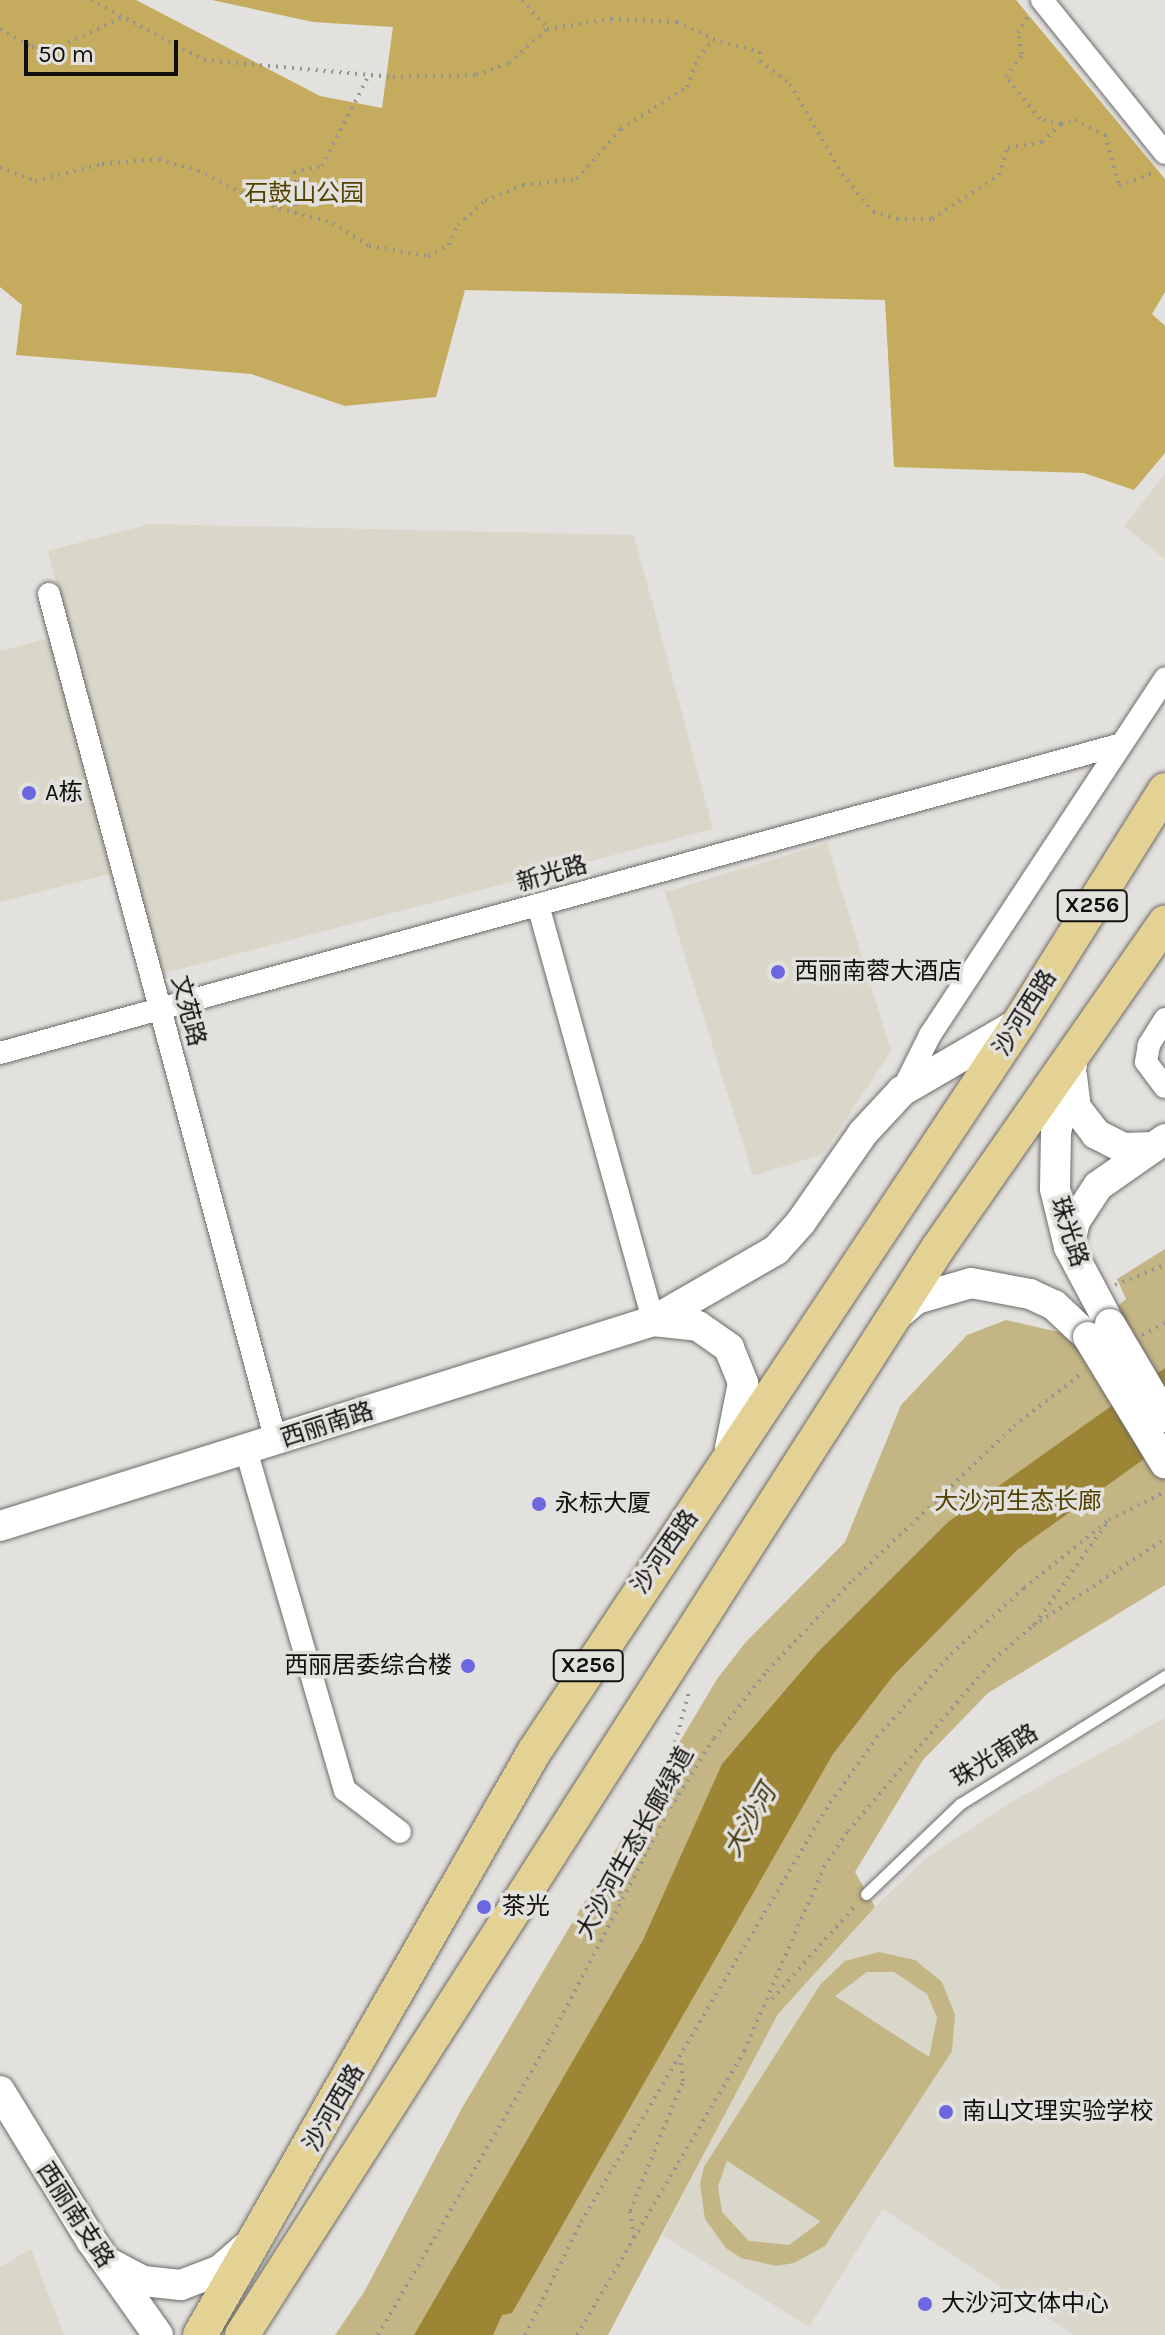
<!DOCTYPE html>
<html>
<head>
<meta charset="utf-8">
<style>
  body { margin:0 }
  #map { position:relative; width:1165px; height:2335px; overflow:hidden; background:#e3e1dd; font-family:Karla,"Noto Sans SC",sans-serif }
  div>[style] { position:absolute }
  .built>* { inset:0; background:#d9d6ca }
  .green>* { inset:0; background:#c4b585 }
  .forest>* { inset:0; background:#c4ab5d }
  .water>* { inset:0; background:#9c8535 }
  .path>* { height:4px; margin-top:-2px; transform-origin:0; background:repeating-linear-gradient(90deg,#949390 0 2px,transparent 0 8px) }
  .roads { filter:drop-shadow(0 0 2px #6d6b68) drop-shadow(0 0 2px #6d6b68) }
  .lane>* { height:11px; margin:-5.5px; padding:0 5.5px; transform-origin:5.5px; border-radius:5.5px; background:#fff }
  .street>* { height:22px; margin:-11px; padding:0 11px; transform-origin:11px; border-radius:11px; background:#fff }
  .secondary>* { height:30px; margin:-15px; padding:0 15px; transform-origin:15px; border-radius:15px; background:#fff }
  .primary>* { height:34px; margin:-17px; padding:0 17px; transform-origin:17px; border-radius:17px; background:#e4d194 }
  .bridges { filter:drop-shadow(0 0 2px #6d6b68) drop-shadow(0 0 2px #6d6b68) }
  .secondary-bridge>* { height:30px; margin:-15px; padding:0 15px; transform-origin:15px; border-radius:15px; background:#fff }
  .dots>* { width:22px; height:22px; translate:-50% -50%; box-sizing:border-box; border:4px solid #e3e1dd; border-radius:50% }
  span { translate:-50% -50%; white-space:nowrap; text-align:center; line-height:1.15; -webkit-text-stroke:7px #e3e1dd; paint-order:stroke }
  .shield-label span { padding:2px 6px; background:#e3e1dd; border:2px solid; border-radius:6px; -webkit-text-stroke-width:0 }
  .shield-label { font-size:22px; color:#100f0e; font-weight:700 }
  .park-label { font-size:24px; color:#534200 }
  .poi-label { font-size:24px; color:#100f0e }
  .left { translate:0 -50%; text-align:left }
  .right { translate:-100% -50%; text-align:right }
  .street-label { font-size:24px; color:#100f0e }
  .water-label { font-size:26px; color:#423815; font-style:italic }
  .scale { position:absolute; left:24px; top:40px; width:154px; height:36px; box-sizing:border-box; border:4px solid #100f0e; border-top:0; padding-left:10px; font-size:24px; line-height:28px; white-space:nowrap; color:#100f0e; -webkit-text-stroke:6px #e3e1dd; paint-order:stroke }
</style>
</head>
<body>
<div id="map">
  <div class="built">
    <i style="clip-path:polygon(1165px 474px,1165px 559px,1124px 526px)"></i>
    <i style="clip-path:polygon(150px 524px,634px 535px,713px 829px,161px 974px,48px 551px)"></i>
    <i style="clip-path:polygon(50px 638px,113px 873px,0 902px,0 651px)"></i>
    <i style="clip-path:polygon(827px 843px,891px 1051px,823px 1154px,753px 1176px,665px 892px)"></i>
    <i style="clip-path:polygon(1165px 1718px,1165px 2335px,1074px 2335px,883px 2209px,809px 2327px,662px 2235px,778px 2014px,875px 1907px,926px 1858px,1013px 1801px)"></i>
    <i style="clip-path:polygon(31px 2249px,64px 2335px,0 2335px,0 2267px)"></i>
  </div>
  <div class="green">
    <i style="clip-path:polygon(1165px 1249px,1165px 1585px,988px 1693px,923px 1760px,855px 1872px,875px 1907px,778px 2014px,608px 2335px,335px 2335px,364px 2292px,462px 2108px,717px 1679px,745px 1643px,845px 1542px,901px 1405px,967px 1335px,1006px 1320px,1080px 1337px,1126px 1299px,1117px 1279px)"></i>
    <i style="clip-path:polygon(evenodd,879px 1952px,915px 1960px,942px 1982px,955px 2015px,952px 2051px,825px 2246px,794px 2263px,776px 2266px,741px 2258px,726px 2248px,705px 2219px,700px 2184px,704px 2167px,820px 1985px,845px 1961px,879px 1952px,867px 1972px,894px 1972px,927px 1994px,937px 2018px,929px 2057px,835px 1996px,867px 1972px,879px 1952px,727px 2161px,820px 2221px,820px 2222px,789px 2245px,749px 2241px,722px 2212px,718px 2186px,727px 2161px)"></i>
  </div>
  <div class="forest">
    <i style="clip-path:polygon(0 0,136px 0,320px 96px,382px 108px,393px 27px,313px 22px,212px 0,1016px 0,1165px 179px,1165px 292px,1152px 314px,1165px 326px,1165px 453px,1134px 490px,1084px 473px,894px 467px,885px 300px,465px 290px,436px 397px,345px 406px,251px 374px,16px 355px,22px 305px,0 287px)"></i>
  </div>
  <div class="water">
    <i style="clip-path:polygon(1165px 1368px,1165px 1444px,1017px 1550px,893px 1676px,833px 1754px,512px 2313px,502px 2315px,493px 2335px,414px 2335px,643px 1940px,722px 1764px,818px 1652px,948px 1522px)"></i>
  </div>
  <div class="path">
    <i style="left:91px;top:0;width:128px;rotate:28deg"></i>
    <i style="left:204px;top:60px;width:190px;rotate:5.1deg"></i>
    <i style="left:393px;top:77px;width:83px;rotate:-1.4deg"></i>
    <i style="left:476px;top:75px;width:35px;rotate:-20deg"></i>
    <i style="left:509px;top:63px;width:51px;rotate:-41.8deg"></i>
    <i style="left:547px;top:29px;width:65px;rotate:-8.9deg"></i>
    <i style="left:611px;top:19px;width:66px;rotate:2.6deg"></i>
    <i style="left:677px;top:22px;width:40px;rotate:25deg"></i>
    <i style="left:713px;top:39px;width:49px;rotate:15.5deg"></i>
    <i style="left:760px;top:52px;width:9px;rotate:90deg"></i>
    <i style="left:760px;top:61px;width:38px;rotate:37deg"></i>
    <i style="left:790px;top:84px;width:104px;rotate:60deg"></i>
    <i style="left:842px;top:174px;width:49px;rotate:50.8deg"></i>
    <i style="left:873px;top:212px;width:25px;rotate:16deg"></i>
    <i style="left:897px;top:219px;width:35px"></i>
    <i style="left:932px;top:219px;width:80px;rotate:-33.3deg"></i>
    <i style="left:999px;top:175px;width:28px;rotate:-72deg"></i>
    <i style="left:1008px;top:148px;width:35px;rotate:-10deg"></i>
    <i style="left:1042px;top:142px;width:26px;rotate:-43deg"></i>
    <i style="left:1061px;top:124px;width:22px;rotate:-167deg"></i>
    <i style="left:1040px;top:119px;width:54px;rotate:-129deg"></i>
    <i style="left:1006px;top:77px;width:28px;rotate:-55deg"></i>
    <i style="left:1022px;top:54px;width:21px;rotate:-101deg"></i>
    <i style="left:1018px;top:33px;width:20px;rotate:-60deg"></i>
    <i style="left:522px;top:0;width:38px;rotate:48deg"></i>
    <i style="left:0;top:29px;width:37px;rotate:29deg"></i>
    <i style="left:32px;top:47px;width:29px;rotate:-2deg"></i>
    <i style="left:61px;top:46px;width:67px;rotate:-24.7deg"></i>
    <i style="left:1061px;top:124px;width:15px;rotate:-16deg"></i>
    <i style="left:1075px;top:120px;width:34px;rotate:27deg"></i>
    <i style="left:1105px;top:135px;width:53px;rotate:74.6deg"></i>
    <i style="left:1119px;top:186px;width:36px;rotate:-21deg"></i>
    <i style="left:0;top:167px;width:38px;rotate:22deg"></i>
    <i style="left:35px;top:181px;width:69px;rotate:-14.2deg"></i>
    <i style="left:102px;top:164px;width:57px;rotate:-5deg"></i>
    <i style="left:159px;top:159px;width:41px;rotate:17.1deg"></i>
    <i style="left:198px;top:171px;width:74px;rotate:26.6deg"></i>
    <i style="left:264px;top:204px;width:72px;rotate:15.4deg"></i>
    <i style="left:333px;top:223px;width:43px;rotate:32.6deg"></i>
    <i style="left:369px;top:246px;width:60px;rotate:9.6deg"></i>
    <i style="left:428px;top:256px;width:24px;rotate:-28deg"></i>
    <i style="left:449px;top:245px;width:22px;rotate:-66deg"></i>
    <i style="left:458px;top:225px;width:36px;rotate:-42deg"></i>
    <i style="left:485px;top:201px;width:41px;rotate:-22.8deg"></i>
    <i style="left:523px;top:185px;width:54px;rotate:-6.3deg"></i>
    <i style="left:577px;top:179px;width:67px;rotate:-48.7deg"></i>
    <i style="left:621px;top:129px;width:78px;rotate:-32.5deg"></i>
    <i style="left:687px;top:87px;width:31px;rotate:-69deg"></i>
    <i style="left:698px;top:58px;width:24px;rotate:-52deg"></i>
    <i style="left:296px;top:214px;width:42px;rotate:-92.7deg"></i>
    <i style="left:294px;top:172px;width:29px;rotate:-12deg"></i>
    <i style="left:322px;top:166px;width:102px;rotate:-62.7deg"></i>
    <i style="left:1115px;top:1285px;width:54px;rotate:-21.8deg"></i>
    <i style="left:1142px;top:1335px;width:26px;rotate:-28deg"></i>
    <i style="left:1035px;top:1624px;width:123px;rotate:-54.6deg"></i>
    <i style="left:619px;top:1901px;width:75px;rotate:-76.1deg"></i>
    <i style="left:637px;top:1828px;width:86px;rotate:-65.2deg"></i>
    <i style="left:673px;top:1750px;width:60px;rotate:-74.6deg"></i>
    <i style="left:772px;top:1999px;width:127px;rotate:-48.2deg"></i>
    <i style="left:634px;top:2237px;width:26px;rotate:-99deg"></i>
    <i style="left:630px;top:2211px;width:140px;rotate:-67.8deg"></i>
    <i style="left:683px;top:2081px;width:25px;rotate:-97deg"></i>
    <i style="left:378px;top:2335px;width:340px;rotate:-59.8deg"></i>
    <i style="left:549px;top:2041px;width:254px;rotate:-62.6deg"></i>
    <i style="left:666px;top:1815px;width:91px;rotate:-58.1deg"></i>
    <i style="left:714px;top:1738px;width:85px;rotate:-51.7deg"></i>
    <i style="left:767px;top:1671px;width:125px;rotate:-46.6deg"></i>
    <i style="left:853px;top:1580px;width:223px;rotate:-43.7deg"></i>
    <i style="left:1014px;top:1426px;width:85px;rotate:-37.8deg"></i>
    <i style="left:525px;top:2335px;width:126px;rotate:-63.6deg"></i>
    <i style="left:581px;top:2222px;width:487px;rotate:-59.3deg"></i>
    <i style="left:830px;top:1803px;width:81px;rotate:-54.5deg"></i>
    <i style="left:877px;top:1737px;width:111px;rotate:-48.3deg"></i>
    <i style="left:951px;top:1654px;width:98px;rotate:-42.1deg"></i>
    <i style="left:1024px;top:1588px;width:109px;rotate:-38.7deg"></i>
    <i style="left:1109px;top:1520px;width:63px;rotate:-26.6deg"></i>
    <i style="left:577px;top:2335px;width:329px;rotate:-59.5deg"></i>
    <i style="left:744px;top:2051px;width:201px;rotate:-66.5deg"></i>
    <i style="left:824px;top:1867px;width:43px;rotate:-56.3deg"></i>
    <i style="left:848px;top:1831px;width:224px;rotate:-49.7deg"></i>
    <i style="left:993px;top:1660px;width:52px;rotate:-40.4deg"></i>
    <i style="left:1033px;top:1626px;width:158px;rotate:-33.4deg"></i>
  </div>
  <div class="roads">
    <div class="lane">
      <i style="left:866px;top:1894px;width:130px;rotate:-43.8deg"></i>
      <i style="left:960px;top:1804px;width:242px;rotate:-32deg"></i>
    </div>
    <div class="street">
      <i style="left:1042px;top:0;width:196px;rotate:51.2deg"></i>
      <i style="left:49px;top:594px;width:877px;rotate:75deg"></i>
      <i style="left:538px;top:905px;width:432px;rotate:74.5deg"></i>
      <i style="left:1165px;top:1019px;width:31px;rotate:122deg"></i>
      <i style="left:1149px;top:1045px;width:17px;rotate:100deg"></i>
      <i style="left:1146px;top:1062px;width:31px;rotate:53deg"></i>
      <i style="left:0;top:1053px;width:1160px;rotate:-15.4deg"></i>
      <i style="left:902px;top:1091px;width:63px;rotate:-63.4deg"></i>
      <i style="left:930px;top:1035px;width:427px;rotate:-56.6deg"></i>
      <i style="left:246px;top:1450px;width:354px;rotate:73.8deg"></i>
      <i style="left:345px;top:1790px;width:69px;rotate:37.4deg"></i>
    </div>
    <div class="secondary">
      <i style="left:1072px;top:1064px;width:70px;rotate:103.2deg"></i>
      <i style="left:1056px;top:1132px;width:57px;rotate:91deg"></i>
      <i style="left:1055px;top:1189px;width:60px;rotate:76.4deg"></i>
      <i style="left:1069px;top:1247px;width:87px;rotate:62deg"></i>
      <i style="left:1072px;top:1076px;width:32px;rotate:83deg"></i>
      <i style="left:1076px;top:1108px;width:33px;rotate:52deg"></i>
      <i style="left:1096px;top:1134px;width:30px;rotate:27deg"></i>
      <i style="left:1123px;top:1148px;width:30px;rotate:-2deg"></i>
      <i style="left:1069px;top:1247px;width:27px;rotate:-77deg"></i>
      <i style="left:1075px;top:1221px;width:42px;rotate:-56.7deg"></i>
      <i style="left:1098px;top:1186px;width:82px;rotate:-35deg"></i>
      <i style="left:896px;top:1316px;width:26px;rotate:-40deg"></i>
      <i style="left:916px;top:1299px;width:57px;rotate:-16.2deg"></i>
      <i style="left:971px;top:1283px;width:60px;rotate:10.6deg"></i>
      <i style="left:1030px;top:1294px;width:26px;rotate:25deg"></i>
      <i style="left:1054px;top:1305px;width:47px;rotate:43.3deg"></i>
      <i style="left:653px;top:1321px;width:45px;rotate:6.3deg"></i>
      <i style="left:698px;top:1326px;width:38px;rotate:35deg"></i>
      <i style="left:729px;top:1348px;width:38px;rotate:68deg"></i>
      <i style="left:743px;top:1383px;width:66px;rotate:101.3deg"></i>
      <i style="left:0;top:1526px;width:684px;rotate:-17.43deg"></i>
      <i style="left:653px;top:1321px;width:142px;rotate:-30deg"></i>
      <i style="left:776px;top:1250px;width:38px;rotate:-48deg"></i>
      <i style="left:801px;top:1222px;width:108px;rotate:-55.1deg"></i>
      <i style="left:863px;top:1133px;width:57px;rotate:-47.1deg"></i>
      <i style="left:902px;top:1091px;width:135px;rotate:-30.2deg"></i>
      <i style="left:0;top:2091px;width:175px;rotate:58.6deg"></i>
      <i style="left:91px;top:2240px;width:116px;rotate:54.8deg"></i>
      <i style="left:109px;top:2263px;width:38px;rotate:28deg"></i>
      <i style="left:143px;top:2281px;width:38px;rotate:6deg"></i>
      <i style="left:181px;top:2285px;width:42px;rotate:-21deg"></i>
      <i style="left:220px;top:2270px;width:37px;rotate:-41deg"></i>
    </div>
    <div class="primary">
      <i style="left:200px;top:2335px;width:672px;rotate:-60.19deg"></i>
      <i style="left:534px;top:1752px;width:876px;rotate:-56.36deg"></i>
      <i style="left:1019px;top:1023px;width:275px;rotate:-57.9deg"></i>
      <i style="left:242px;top:2335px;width:1291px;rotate:-57.37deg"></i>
      <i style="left:938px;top:1248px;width:397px;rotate:-55.1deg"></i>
    </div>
  </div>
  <div class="bridges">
    <div class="secondary-bridge">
      <i style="left:1110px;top:1324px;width:108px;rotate:59.4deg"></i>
      <i style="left:1088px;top:1337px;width:148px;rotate:58.6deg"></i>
    </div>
  </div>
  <div class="dots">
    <i style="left:29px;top:793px;background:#6a67e1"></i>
    <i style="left:778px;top:972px;background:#6a67e1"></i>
    <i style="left:539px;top:1504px;background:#6a67e1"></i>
    <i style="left:468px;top:1666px;background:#6a67e1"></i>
    <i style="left:484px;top:1907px;background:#6a67e1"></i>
    <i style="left:946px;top:2112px;background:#6a67e1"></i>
    <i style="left:925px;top:2304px;background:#6a67e1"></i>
  </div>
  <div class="shield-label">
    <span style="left:1092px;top:906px">X256</span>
    <span style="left:588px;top:1666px">X256</span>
  </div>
  <div class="park-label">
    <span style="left:304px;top:194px">石鼓山公园</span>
    <span style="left:1018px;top:1502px">大沙河生态长廊</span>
  </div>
  <div class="poi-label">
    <span class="left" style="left:45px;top:793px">A栋</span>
    <span class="left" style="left:794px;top:972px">西丽南蓉大酒店</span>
    <span class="left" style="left:555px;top:1504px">永标大厦</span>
    <span class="right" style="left:452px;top:1666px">西丽居委综合楼</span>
    <span class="left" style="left:502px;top:1907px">茶光</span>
    <span class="left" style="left:962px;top:2112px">南山文理实验学校</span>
    <span class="left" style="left:941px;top:2304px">大沙河文体中心</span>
  </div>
  <div class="street-label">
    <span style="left:552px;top:874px;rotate:-16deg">新光路</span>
    <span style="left:188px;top:1011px;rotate:75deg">文苑路</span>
    <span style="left:1025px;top:1013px;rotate:-58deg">沙河西路</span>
    <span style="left:1069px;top:1232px;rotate:72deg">珠光路</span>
    <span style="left:327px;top:1425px;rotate:-18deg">西丽南路</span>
    <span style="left:665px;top:1552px;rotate:-55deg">沙河西路</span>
    <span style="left:995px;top:1756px;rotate:-32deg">珠光南路</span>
    <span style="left:635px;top:1843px;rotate:-61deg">大沙河生态长廊绿道</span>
    <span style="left:334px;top:2108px;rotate:-60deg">沙河西路</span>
    <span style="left:75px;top:2215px;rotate:57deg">西丽南支路</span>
  </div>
  <div class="water-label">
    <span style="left:750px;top:1821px;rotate:-60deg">大沙河</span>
  </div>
  <div class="scale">50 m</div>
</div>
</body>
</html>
